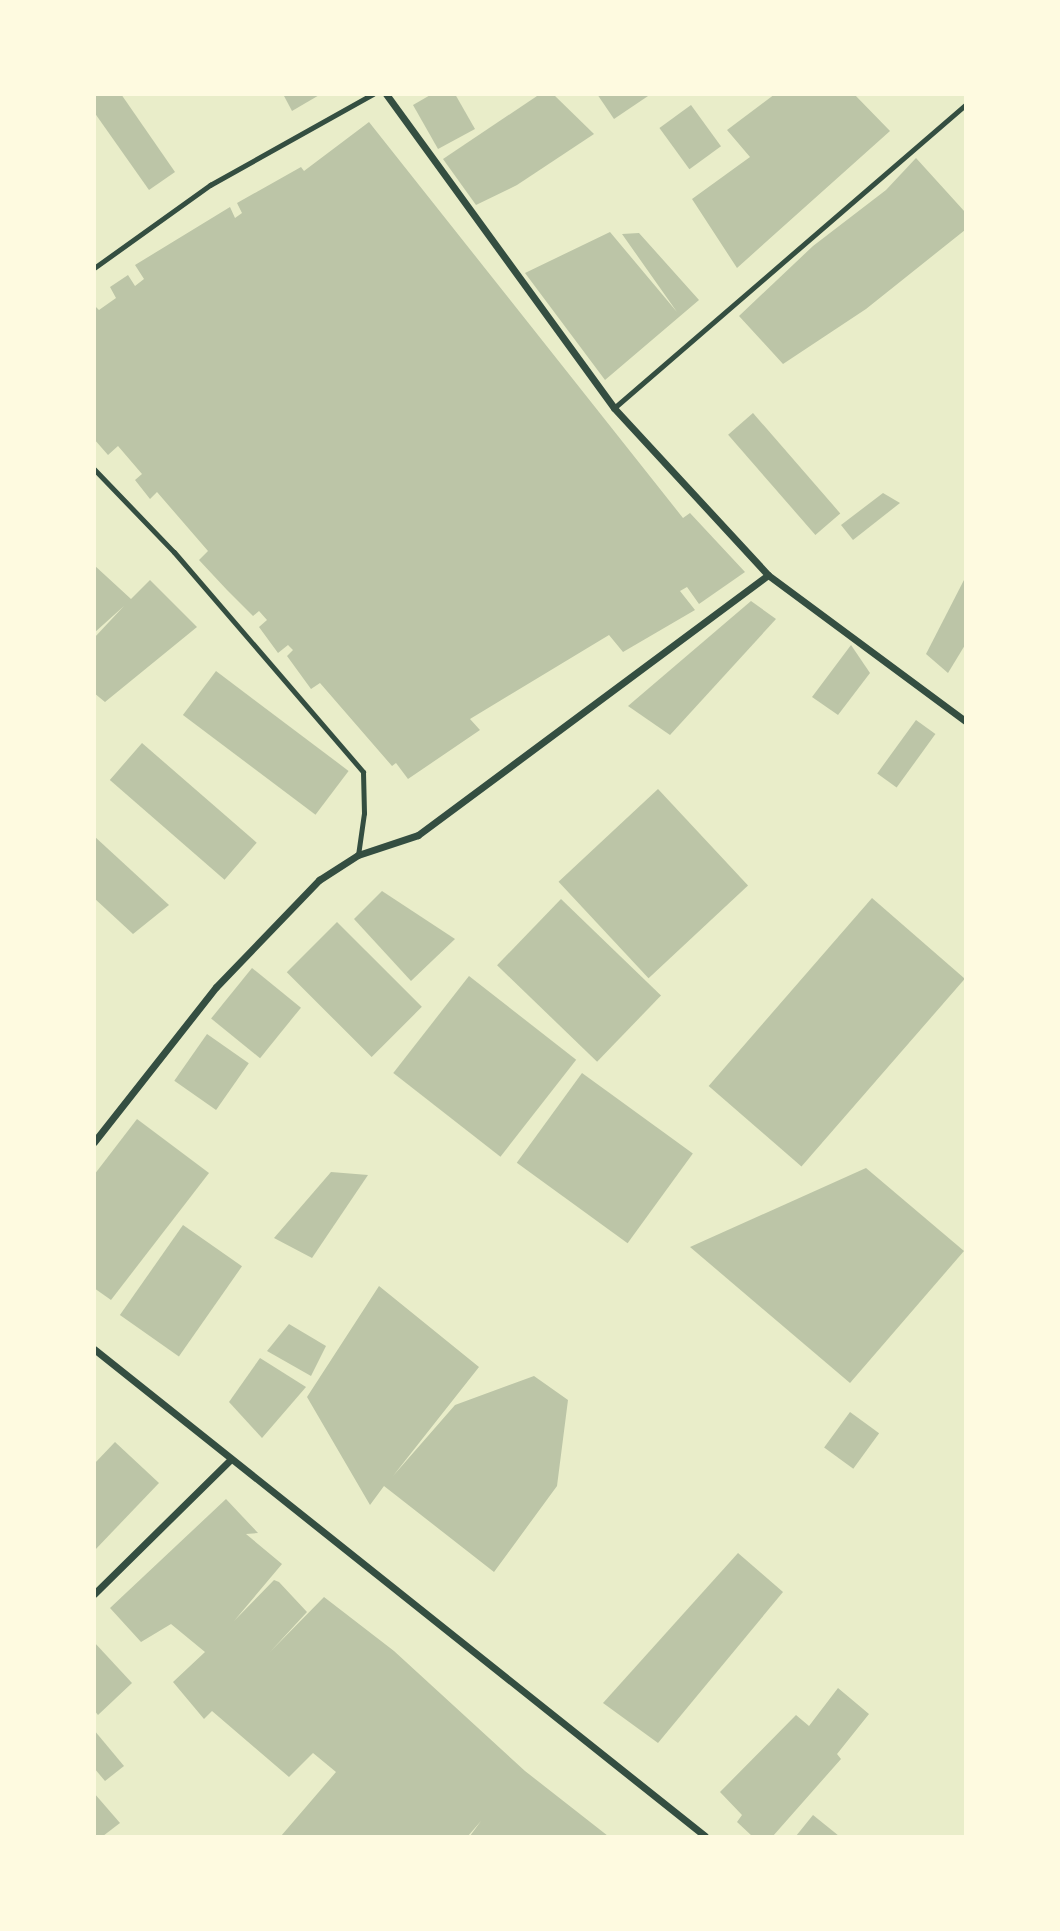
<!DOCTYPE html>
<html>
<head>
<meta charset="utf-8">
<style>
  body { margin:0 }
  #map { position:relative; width:1060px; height:1931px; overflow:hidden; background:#e9edc9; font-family:Merriweather,serif }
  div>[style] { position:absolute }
  .building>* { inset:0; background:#bcc5a7; transform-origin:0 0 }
  .service>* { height:5px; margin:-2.5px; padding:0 2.5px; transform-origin:2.5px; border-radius:2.5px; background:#344e41 }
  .minor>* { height:7px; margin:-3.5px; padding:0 3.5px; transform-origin:3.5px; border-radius:3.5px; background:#344e41 }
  span { translate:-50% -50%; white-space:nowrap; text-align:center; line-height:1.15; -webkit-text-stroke:6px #fefae0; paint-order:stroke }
  .frame { position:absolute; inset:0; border:96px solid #fefae0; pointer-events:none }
</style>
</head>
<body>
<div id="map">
  <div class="building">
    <i style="clip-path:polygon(96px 94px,121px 94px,175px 172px,149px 190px,94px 112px)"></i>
    <i style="clip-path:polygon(283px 94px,321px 94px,292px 111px)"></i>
    <i style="clip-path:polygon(432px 94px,455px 94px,475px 129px,438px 149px,413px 105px)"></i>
    <i style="clip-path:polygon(540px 94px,553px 94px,594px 134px,517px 185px,476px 205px,443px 159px)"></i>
    <i style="clip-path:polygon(597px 94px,651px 94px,614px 119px)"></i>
    <i style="clip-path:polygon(775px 94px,854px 94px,890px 131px,737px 268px,692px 199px,750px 157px,727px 130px)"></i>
    <i style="left:691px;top:105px;width:51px;height:39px;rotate:54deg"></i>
    <i style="clip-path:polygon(369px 122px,683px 518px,690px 513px,745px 572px,699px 604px,687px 587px,680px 591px,695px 610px,623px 652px,609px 635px,470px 719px,480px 730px,408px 779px,396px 763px,392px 766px,320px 683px,311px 689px,287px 656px,293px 650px,288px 645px,278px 653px,259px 627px,267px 620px,259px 611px,253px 616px,227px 590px,235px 582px,227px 590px,199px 560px,208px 551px,157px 492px,150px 499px,135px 480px,142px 474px,118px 446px,108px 455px,94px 439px,94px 305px,99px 310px,116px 298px,110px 287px,128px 275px,135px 286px,144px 279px,135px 265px,230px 207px,235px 218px,242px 213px,237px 203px,301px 167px,304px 171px)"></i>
    <i style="clip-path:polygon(916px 158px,965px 212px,965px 230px,866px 309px,783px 364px,739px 316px,813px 246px,886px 190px)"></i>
    <i style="clip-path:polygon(610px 232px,677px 312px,622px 234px,639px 233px,699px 300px,605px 380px,525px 273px)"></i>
    <i style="left:753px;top:413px;width:133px;height:33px;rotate:49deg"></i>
    <i style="clip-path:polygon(883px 493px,900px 503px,853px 540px,841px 525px)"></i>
    <i style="clip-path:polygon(94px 565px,131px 599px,150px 580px,197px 627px,105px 702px,94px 693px,94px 638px,124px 606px,94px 633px)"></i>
    <i style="clip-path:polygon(965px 578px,965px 645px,948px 673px,926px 654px)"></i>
    <i style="clip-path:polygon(751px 601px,776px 619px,670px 735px,628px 706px)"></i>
    <i style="clip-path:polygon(851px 645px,870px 673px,838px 715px,812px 697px)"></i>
    <i style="left:216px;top:671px;width:166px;height:55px;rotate:37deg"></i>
    <i style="left:916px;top:720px;width:24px;height:66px;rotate:36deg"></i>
    <i style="left:142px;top:743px;width:152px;height:49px;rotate:41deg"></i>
    <i style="left:658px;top:789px;width:132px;height:136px;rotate:47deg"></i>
    <i style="clip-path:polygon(94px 836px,169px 905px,133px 934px,94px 898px)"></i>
    <i style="clip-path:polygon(382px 891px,455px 939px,411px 981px,354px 919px)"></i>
    <i style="left:872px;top:898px;width:123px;height:249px;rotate:41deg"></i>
    <i style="left:561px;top:899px;width:139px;height:92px;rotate:44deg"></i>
    <i style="left:337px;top:922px;width:120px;height:71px;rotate:45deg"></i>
    <i style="left:252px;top:968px;width:63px;height:65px;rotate:39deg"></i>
    <i style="left:469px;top:976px;width:136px;height:123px;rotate:38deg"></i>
    <i style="left:207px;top:1034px;width:51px;height:57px;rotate:35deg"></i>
    <i style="left:582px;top:1073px;width:137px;height:111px;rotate:36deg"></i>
    <i style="clip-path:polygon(137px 1119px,209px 1173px,111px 1300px,94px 1288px,94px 1175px)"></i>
    <i style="clip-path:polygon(866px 1168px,964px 1251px,850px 1383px,690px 1247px)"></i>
    <i style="clip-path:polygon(331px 1172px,368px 1175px,312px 1258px,274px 1238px)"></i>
    <i style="left:183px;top:1225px;width:72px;height:110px;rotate:35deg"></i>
    <i style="clip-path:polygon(379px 1286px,479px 1367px,393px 1476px,455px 1405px,534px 1376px,568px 1400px,557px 1486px,494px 1572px,384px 1486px,370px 1505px,307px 1397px)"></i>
    <i style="clip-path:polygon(289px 1324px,326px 1346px,311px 1376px,267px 1351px)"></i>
    <i style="clip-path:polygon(260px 1358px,306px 1387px,262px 1438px,229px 1402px)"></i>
    <i style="left:850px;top:1412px;width:36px;height:44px;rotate:36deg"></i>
    <i style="clip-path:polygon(115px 1442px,159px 1483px,94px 1551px,94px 1464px)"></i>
    <i style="clip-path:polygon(226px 1499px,258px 1533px,246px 1534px,282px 1564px,234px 1621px,274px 1580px,279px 1582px,307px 1612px,270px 1652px,324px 1597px,394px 1651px,525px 1771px,608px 1836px,470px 1836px,481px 1821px,468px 1836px,281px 1836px,336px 1772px,313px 1753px,289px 1777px,212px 1711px,204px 1719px,173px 1682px,205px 1652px,171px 1624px,141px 1642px,110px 1608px)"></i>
    <i style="clip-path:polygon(738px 1553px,783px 1592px,658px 1743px,603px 1703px)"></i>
    <i style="clip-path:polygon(94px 1642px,132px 1683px,98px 1715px,94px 1710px)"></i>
    <i style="clip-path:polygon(838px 1688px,869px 1714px,837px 1754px,841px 1759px,773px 1836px,752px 1836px,737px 1822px,742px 1815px,720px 1792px,796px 1715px,809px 1726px)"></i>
    <i style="clip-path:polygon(94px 1730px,124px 1766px,105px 1781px,94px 1768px)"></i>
    <i style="clip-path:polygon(94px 1793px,120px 1823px,103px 1836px,94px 1836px)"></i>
    <i style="clip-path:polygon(813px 1815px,839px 1836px,796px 1836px)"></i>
  </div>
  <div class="service">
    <i style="left:94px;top:268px;width:143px;rotate:-35.6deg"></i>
    <i style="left:210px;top:185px;width:187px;rotate:-29.2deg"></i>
    <i style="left:614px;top:408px;width:464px;rotate:-40.8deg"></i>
    <i style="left:94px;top:469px;width:115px;rotate:46.1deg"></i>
    <i style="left:174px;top:552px;width:290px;rotate:49.3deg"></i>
    <i style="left:363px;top:772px;width:41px;rotate:88.6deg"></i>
    <i style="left:364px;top:813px;width:42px;rotate:98.1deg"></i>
  </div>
  <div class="minor">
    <i style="left:386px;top:94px;width:388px;rotate:54deg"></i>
    <i style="left:614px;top:408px;width:227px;rotate:47.3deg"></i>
    <i style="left:768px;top:575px;width:245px;rotate:36.5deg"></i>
    <i style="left:94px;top:1142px;width:197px;rotate:-51.8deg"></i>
    <i style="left:216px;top:987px;width:149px;rotate:-46.1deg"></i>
    <i style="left:319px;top:880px;width:46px;rotate:-32.7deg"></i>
    <i style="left:358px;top:855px;width:63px;rotate:-18.4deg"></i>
    <i style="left:418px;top:835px;width:436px;rotate:-36.6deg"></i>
    <i style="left:94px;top:1349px;width:781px;rotate:38.56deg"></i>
    <i style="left:94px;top:1594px;width:191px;rotate:-44.6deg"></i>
  </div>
  <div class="frame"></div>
</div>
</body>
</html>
